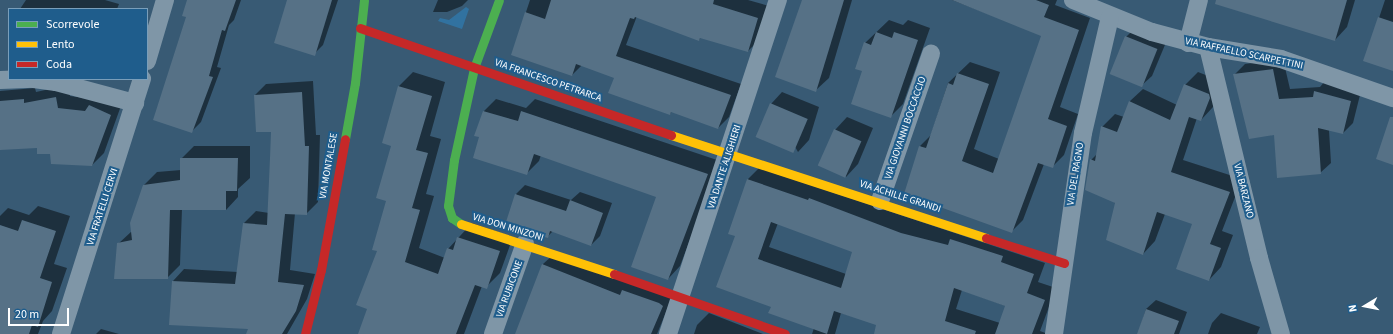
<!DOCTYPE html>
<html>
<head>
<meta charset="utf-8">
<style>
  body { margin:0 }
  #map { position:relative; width:1393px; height:334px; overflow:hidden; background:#385a74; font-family:"Source Sans 3",sans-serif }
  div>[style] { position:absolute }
  .green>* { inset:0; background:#3172a0 }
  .shadow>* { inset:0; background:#0007 }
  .building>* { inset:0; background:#567186; transform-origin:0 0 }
  .street>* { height:18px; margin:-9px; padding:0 9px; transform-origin:9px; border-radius:9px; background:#7f96a7 }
  .fast>* { height:9px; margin:-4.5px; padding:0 4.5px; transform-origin:4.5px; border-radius:4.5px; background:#4caf50 }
  .slow>* { height:9px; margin:-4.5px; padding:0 4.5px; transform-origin:4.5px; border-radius:4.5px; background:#ffc107 }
  .jam>* { height:9px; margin:-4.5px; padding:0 4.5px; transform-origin:4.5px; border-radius:4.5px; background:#c62828 }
  span { translate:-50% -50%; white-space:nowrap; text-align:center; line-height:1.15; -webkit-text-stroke:4px #1f5d8c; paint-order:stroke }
  .street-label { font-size:10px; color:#fff }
  .legend { position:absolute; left:8px; top:8px; width:140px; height:72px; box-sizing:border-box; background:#1f5d8c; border:1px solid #799eba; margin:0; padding:5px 7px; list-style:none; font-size:12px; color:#fff }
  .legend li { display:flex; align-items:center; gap:8px; height:20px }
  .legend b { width:20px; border:1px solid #799eba }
  .north { position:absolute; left:1345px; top:286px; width:40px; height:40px; -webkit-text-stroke:3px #1f5d8c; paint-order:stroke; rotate:260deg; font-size:11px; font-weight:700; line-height:16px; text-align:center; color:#fff }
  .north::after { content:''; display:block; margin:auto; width:14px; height:18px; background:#fff; clip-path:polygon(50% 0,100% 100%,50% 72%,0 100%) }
  .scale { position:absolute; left:8px; top:308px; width:61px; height:18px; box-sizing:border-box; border:2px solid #fff; border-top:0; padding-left:5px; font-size:12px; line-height:14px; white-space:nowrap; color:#fff; -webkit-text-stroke:3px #1f5d8c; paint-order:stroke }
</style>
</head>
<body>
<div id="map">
  <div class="green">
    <i style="clip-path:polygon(466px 7px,469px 9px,462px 29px,438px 21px,440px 18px,449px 20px)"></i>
  </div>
  <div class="shadow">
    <i style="clip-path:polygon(26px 0,105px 0,119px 4px,117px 9px,20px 9px)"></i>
    <i style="clip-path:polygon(188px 0,241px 0,234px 20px,229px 25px,217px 67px,221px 68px,201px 122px,191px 132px)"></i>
    <i style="clip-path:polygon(289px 0,338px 0,323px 45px,314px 54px)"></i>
    <i style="clip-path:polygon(438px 0,468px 0,462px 6px,447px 12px,433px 12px)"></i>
    <i style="clip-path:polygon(530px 0,748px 0,769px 6px,759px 40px,748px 51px,701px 37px,699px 40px,637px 16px,626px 45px,741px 84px,729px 117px,718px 128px,672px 111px,670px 114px,615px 77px,582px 65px,572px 75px,512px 54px)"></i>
    <i style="clip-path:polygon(803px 0,852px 0,829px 78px,816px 90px)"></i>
    <i style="clip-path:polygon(952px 0,1057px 0,1055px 5px,1090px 18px,1060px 107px,1078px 114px,1064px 155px,1052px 167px,1044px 164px,1023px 220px,1011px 232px,920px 146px,931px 135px,948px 83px,970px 62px,1000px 72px,974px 149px,999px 159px,1043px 35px)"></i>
    <i style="clip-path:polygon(1230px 0,1355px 0,1347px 27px,1335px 40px)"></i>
    <i style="clip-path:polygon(1385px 0,1393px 0,1393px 70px,1365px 60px)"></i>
    <i style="clip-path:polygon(889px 20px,903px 25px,908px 20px,930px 28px,903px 104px,890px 117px,864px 71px,865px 43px)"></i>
    <i style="clip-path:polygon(1135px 28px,1167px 40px,1152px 76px,1142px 85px,1126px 37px)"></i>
    <i style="clip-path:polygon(1283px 59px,1290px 89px,1320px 87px,1325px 81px,1361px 91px,1353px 123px,1343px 133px,1329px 130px,1331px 163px,1320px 173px,1275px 134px,1235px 74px,1245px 64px)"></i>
    <i style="clip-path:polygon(413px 72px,445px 82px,430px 136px,441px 139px,426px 194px,434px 196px,419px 248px,445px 258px,448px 249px,472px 223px,513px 237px,500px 273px,486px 287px,482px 286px,464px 334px,359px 334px,368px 309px,388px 201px,399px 86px)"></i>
    <i style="clip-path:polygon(1198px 72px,1221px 81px,1222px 85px,1213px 107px,1201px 120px,1197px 118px,1183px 160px,1242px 179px,1222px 231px,1233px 235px,1221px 267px,1209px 280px,1193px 223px,1165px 214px,1155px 241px,1143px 254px,1091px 160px,1097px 154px,1102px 127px,1115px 114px,1124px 117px,1130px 101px,1143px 89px,1177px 105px,1185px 85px)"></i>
    <i style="clip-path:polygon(313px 81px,316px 135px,320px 135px,318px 202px,306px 214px,295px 213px,290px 270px,315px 274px,307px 299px,287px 334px,247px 334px,249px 328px,170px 324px,173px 281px,184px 269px,238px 272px,244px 223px,256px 211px,269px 213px,272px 131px,255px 95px,266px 84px)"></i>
    <i style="clip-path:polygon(68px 85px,70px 96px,122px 103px,104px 153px,92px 165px,51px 153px,38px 147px,0 149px,0 91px,35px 88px,36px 92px)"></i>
    <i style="clip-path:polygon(782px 92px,819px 107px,809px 140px,798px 152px,771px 104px)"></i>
    <i style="clip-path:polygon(496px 99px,526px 108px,535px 99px,720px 161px,680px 266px,668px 279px,657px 196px,541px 155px,539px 161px,526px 174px,481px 137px,484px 111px)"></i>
    <i style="clip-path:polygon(847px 117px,873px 128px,858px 164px,846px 177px,835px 130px)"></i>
    <i style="clip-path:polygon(194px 146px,250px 146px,250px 178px,238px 189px,238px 197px,226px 210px,182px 209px,180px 265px,167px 278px,118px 244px,132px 231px,144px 185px,157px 172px,181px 170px,181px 159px)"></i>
    <i style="clip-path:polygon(evenodd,759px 168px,1045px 263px,1038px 282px,1056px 288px,1040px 331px,1048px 334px,875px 334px,878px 324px,841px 313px,835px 334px,812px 334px,814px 328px,772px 306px,736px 235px,747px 180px,759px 168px,778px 223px,854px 252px,846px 274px,769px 247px,778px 223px,759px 168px,962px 290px,1006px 306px,1000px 323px,956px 309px,962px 290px)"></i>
    <i style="clip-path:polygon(525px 185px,571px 200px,580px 192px,612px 203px,600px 236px,591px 245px,553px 231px,547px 237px,516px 194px)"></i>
    <i style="clip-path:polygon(38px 206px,70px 216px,54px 264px,67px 268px,52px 311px,43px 321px,38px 334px,0 334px,0 216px,8px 208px,29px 215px)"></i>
    <i style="clip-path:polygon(554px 254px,673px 295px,657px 334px,517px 334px,543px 264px)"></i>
    <i style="clip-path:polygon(1156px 300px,1187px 312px,1179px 334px,1138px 334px,1146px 309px)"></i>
    <i style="clip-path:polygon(709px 313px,763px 334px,694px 334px,697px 325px)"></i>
    <i style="clip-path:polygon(1221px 313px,1260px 327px,1257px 334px,1208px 334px,1212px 323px)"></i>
    <i style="clip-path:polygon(101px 329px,119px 334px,96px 334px)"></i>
  </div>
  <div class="building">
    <i style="clip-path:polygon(187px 0,236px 0,225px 31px,222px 30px,209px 76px,213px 77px,192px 133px,153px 120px,186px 17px,182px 16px)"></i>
    <i style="clip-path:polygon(287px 0,332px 0,315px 56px,274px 43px)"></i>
    <i style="clip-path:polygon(551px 0,714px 0,713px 4px,758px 18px,748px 52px,700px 38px,699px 41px,635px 17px,634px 19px,630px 18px,616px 56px,731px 95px,718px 129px,671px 112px,670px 115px,608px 93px,614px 78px,576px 64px,572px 76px,511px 55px,525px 12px,545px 19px)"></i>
    <i style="clip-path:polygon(802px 0,844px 0,816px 92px,775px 77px)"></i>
    <i style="clip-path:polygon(952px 0,1036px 0,1049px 5px,1044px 17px,1079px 30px,1048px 119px,1067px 126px,1053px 168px,1038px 163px,1012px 233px,904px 194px,919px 146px,926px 148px,948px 83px,953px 85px,957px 73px,989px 84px,962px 161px,993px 173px,1041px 36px)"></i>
    <i style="clip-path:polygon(1216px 0,1347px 0,1335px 41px,1215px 4px)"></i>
    <i style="clip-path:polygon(1378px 17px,1393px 22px,1393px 71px,1363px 61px)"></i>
    <i style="clip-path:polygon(876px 32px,892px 38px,894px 32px,918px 40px,891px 118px,851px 104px,862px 71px,855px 69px,864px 42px,871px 45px)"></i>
    <i style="left:1125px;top:36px;width:35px;height:41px;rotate:22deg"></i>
    <i style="clip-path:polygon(1273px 69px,1279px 99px,1313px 97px,1314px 91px,1351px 101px,1343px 134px,1318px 128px,1321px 174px,1277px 178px,1274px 135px,1249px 139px,1233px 74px)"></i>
    <i style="clip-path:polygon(1184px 84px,1209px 94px,1210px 98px,1201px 121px,1189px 117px,1171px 172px,1230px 192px,1210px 244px,1221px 248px,1209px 281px,1176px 269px,1192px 224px,1157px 212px,1143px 255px,1106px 240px,1115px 203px,1085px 190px,1090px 159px,1095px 161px,1101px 126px,1117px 132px,1129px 101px,1170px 120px)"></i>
    <i style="clip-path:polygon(398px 86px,432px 96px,416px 150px,428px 153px,412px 208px,420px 210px,405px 262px,438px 274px,447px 248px,453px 250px,457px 237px,500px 251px,487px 289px,475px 285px,456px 334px,358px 334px,367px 309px,356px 305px,377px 251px,372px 250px,386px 201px,376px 198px,391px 146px,382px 143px)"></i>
    <i style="clip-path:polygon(302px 92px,305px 146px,309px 146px,307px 215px,285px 214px,278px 282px,304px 285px,296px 311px,282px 334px,246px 334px,248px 329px,169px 325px,172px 281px,235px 284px,243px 223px,267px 225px,270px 158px,272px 158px,270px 158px,271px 132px,256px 132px,254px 95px)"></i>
    <i style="clip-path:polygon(56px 97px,58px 108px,85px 111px,89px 105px,111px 115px,92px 166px,51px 164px,50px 154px,37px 154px,37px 148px,0 150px,0 101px,24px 99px,24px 103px)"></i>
    <i style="left:770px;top:103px;width:41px;height:37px;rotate:23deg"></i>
    <i style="clip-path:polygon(483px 111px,518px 121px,521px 111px,708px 174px,668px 280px,631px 267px,656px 197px,534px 154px,527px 175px,473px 158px,479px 137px,474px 136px)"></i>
    <i style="clip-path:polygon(1390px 117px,1393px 117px,1393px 165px,1376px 159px)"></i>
    <i style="left:834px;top:129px;width:30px;height:40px;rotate:24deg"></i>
    <i style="clip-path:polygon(180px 158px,238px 158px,237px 191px,226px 191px,226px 210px,170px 210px,168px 279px,114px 279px,117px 243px,132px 240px,130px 223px,143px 185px,180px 180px)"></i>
    <i style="clip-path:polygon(evenodd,747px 179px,808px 200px,809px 198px,901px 233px,948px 245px,950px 239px,1003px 256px,1001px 262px,1034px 274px,1027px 293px,1045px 300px,1032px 334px,995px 334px,1005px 306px,954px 288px,945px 321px,976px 331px,975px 334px,874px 334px,876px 325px,834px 311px,827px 334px,768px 313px,771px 307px,716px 287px,735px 236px,728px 234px,747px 179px,771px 222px,852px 252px,841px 288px,758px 259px,771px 222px)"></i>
    <i style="clip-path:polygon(515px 194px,566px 211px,570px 200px,603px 213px,591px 246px,550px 231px,548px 238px,505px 225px)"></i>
    <i style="clip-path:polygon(22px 220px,56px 231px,40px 278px,52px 282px,38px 327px,32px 325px,29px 334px,0 334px,0 225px,18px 231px)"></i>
    <i style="clip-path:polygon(542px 264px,620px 295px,622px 290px,659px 303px,663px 306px,651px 334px,515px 334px)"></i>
    <i style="clip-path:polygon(1146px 309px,1179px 321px,1174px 334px,1137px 334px)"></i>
  </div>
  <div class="street">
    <i style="left:1073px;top:0;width:85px;rotate:22.1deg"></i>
    <i style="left:1152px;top:32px;width:58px;rotate:15deg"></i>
    <i style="left:1208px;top:47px;width:74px;rotate:9.3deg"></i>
    <i style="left:1281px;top:59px;width:119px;rotate:19.2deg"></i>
    <i style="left:1188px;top:43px;width:44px;rotate:-75.7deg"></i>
    <i style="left:1208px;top:47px;width:217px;rotate:76.4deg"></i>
    <i style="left:1259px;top:258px;width:79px;rotate:73.9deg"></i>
    <i style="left:147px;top:61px;width:64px;rotate:-73.6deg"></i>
    <i style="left:0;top:80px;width:34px;rotate:-2deg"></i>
    <i style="left:34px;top:79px;width:22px;rotate:8deg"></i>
    <i style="left:56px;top:82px;width:82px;rotate:14.9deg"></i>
    <i style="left:880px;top:201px;width:156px;rotate:-70.9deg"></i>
    <i style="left:61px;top:334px;width:268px;rotate:-72.4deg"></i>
    <i style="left:493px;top:334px;width:96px;rotate:-70.6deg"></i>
    <i style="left:668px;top:334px;width:352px;rotate:-71.8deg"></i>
    <i style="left:1054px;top:334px;width:203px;rotate:-81.8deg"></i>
    <i style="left:1083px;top:133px;width:119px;rotate:-76.9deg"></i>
  </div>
  <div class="fast">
    <i style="left:345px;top:139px;width:57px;rotate:-79.9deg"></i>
    <i style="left:355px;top:83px;width:83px;rotate:-83.8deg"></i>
    <i style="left:461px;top:224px;width:11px;rotate:-146deg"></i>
    <i style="left:452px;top:218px;width:13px;rotate:-108deg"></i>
    <i style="left:448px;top:206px;width:46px;rotate:-82.6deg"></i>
    <i style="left:454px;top:160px;width:94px;rotate:-77.7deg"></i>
    <i style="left:474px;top:68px;width:72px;rotate:-69.8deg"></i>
  </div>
  <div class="slow">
    <i style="left:671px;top:135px;width:331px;rotate:18.1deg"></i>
    <i style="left:461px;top:224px;width:161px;rotate:18.1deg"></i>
  </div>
  <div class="jam">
    <i style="left:360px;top:28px;width:329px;rotate:19deg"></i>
    <i style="left:986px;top:238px;width:82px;rotate:17.8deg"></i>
    <i style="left:614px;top:274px;width:181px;rotate:19.3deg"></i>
    <i style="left:305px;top:334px;width:66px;rotate:-76deg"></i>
    <i style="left:321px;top:270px;width:133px;rotate:-79.6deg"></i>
  </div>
  <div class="street-label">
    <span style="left:1244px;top:54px;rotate:12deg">VIA RAFFAELLO SCARPETTINI</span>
    <span style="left:548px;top:81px;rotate:19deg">VIA FRANCESCO PETRARCA</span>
    <span style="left:906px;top:128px;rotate:-71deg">VIA GIOVANNI BOCCACCIO</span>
    <span style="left:329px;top:166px;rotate:-80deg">VIA MONTALESE</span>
    <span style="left:725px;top:167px;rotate:-72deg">VIA DANTE ALIGHIERI</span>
    <span style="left:1076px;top:174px;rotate:-81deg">VIA DEL RAGNO</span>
    <span style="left:1243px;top:191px;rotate:76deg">VIA BARZANO</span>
    <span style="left:900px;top:197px;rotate:18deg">VIA ACHILLE GRANDI</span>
    <span style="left:103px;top:207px;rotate:-72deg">VIA FRATELLI CERVI</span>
    <span style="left:508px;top:228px;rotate:17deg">VIA DON MINZONI</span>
    <span style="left:510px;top:289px;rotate:-70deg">VIA RUBICONE</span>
  </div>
  <ul class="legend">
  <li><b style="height:5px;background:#4caf50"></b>Scorrevole</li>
  <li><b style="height:5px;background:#ffc107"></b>Lento</li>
  <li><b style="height:5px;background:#c62828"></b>Coda</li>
  </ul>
  <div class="north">N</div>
  <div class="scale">20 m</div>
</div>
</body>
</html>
